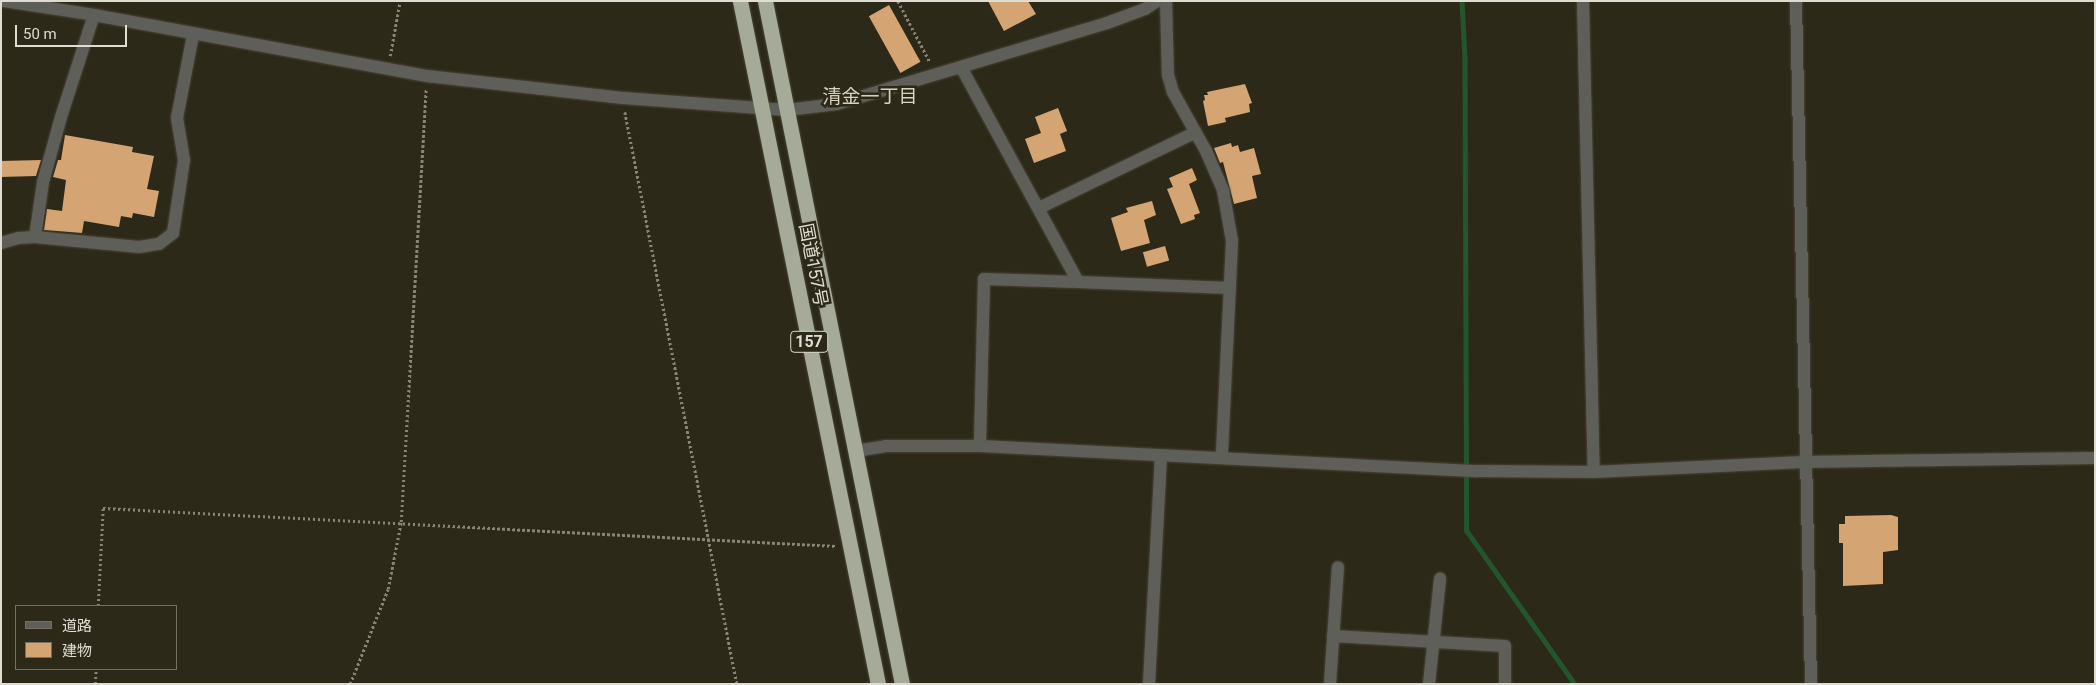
<!DOCTYPE html>
<html>
<head>
<meta charset="utf-8">
<style>
  body { margin:0 }
  #map { position:relative; width:2096px; height:685px; overflow:hidden; background:#2d2919; font-family:Roboto,"Noto Sans JP",sans-serif }
  div>[style] { position:absolute }
  .stream>* { height:4.5px; margin:-2.25px; padding:0 2.25px; transform-origin:2.25px; border-radius:2.25px; background:#24562d }
  .building>* { inset:0; background:#d4a572; transform-origin:0 0 }
  .path>* { height:2.5px; margin-top:-1.25px; transform-origin:0; background:repeating-linear-gradient(90deg,#888578 0 2.5px,transparent 0 5px) }
  .roads { filter:drop-shadow(0 0 1px #494637) drop-shadow(0 0 1px #494637) }
  .minor>* { height:12px; margin:-6px; padding:0 6px; transform-origin:6px; border-radius:6px; background:#5d5f58 }
  .highway>* { height:15px; margin:-7.5px; padding:0 7.5px; transform-origin:7.5px; border-radius:7.5px; background:#a5ab98 }
  span { translate:-50% -50%; white-space:nowrap; text-align:center; line-height:1.15; -webkit-text-stroke:5px #2d2919; paint-order:stroke }
  .shield-label span { padding:1px 4px; background:#2d2919; border:1px solid; border-radius:4px; -webkit-text-stroke-width:0 }
  .shield-label { font-size:16px; color:#dfdcd2; font-weight:700 }
  .street-label { font-size:18px; color:#dfdcd2 }
  .neighbourhood-label { font-size:19px; color:#d7d1be }
  .frame { position:absolute; inset:0; border:2px solid #dfdcd2; pointer-events:none }
  .legend { position:absolute; left:15px; top:605px; width:162px; height:65px; box-sizing:border-box; background:#2d2919; border:1px solid #747163; margin:0; padding:6px 9px; list-style:none; font-size:15px; color:#dfdcd2 }
  .legend li { display:flex; align-items:center; gap:10px; height:25px }
  .legend b { width:25px; border:1px solid #747163 }
  .scale { position:absolute; left:15px; top:25px; width:112px; height:22px; box-sizing:border-box; border:2px solid #dfdcd2; border-top:0; padding-left:6px; font-size:15px; line-height:18px; white-space:nowrap; color:#dfdcd2; -webkit-text-stroke:4px #2d2919; paint-order:stroke }
</style>
</head>
<body>
<div id="map">
  <div class="stream">
    <i style="left:1462px;top:1px;width:58px;rotate:87deg"></i>
    <i style="left:1465px;top:59px;width:472px;rotate:89.8deg"></i>
    <i style="left:1467px;top:531px;width:187px;rotate:54.8deg"></i>
  </div>
  <div class="building">
    <i style="clip-path:polygon(988px 1px,1028px 1px,1036px 14px,1004px 31px)"></i>
    <i style="left:889px;top:5px;width:65px;height:23px;rotate:61deg"></i>
    <i style="clip-path:polygon(1245px 84px,1252px 103px,1249px 104px,1250px 112px,1225px 118px,1226px 122px,1208px 126px,1203px 101px,1205px 100px,1204px 95px,1208px 95px,1207px 92px)"></i>
    <i style="clip-path:polygon(1058px 108px,1067px 131px,1060px 134px,1066px 151px,1034px 163px,1025px 139px,1041px 133px,1035px 117px)"></i>
    <i style="clip-path:polygon(65px 135px,133px 147px,132px 152px,154px 156px,147px 189px,159px 191px,154px 217px,133px 213px,132px 218px,121px 216px,119px 227px,84px 221px,82px 233px,44px 230px,47px 209px,62px 211px,66px 180px,53px 177px,58px 160px,61px 160px)"></i>
    <i style="clip-path:polygon(1231px 143px,1232px 147px,1238px 145px,1240px 152px,1254px 148px,1261px 174px,1252px 176px,1257px 198px,1234px 204px,1223px 162px,1220px 163px,1214px 148px)"></i>
    <i style="clip-path:polygon(41px 160px,36px 176px,1px 177px,1px 161px)"></i>
    <i style="clip-path:polygon(1192px 168px,1197px 180px,1189px 184px,1200px 213px,1194px 215px,1195px 219px,1181px 224px,1167px 189px,1173px 187px,1169px 178px)"></i>
    <i style="clip-path:polygon(1152px 201px,1156px 215px,1144px 220px,1150px 243px,1121px 251px,1111px 218px,1128px 212px,1126px 208px)"></i>
    <i style="left:1165px;top:246px;width:15px;height:23px;rotate:74deg"></i>
    <i style="clip-path:polygon(1891px 515px,1898px 517px,1898px 550px,1883px 552px,1883px 584px,1843px 586px,1843px 543px,1839px 543px,1839px 524px,1845px 524px,1845px 516px)"></i>
  </div>
  <div class="path">
    <i style="left:898px;top:1px;width:69px;rotate:62.3deg"></i>
    <i style="left:390px;top:56px;width:56px;rotate:-79.7deg"></i>
    <i style="left:625px;top:112px;width:583px;rotate:78.92deg"></i>
    <i style="left:98px;top:606px;width:98px;rotate:-87.1deg"></i>
    <i style="left:103px;top:508px;width:734px;rotate:2.97deg"></i>
    <i style="left:95px;top:684px;width:15px;rotate:-86deg"></i>
    <i style="left:350px;top:684px;width:102px;rotate:-68.2deg"></i>
    <i style="left:388px;top:589px;width:68px;rotate:-79deg"></i>
    <i style="left:401px;top:522px;width:435px;rotate:-86.7deg"></i>
  </div>
  <div class="roads">
    <div class="minor">
      <i style="left:4px;top:1px;width:91px;rotate:8.8deg"></i>
      <i style="left:94px;top:15px;width:339px;rotate:10.4deg"></i>
      <i style="left:427px;top:76px;width:197px;rotate:6.4deg"></i>
      <i style="left:623px;top:98px;width:164px;rotate:4.2deg"></i>
      <i style="left:787px;top:110px;width:50px;rotate:-6.8deg"></i>
      <i style="left:837px;top:104px;width:282px;rotate:-16.7deg"></i>
      <i style="left:1107px;top:23px;width:40px;rotate:-20.2deg"></i>
      <i style="left:1145px;top:9px;width:14px;rotate:-34deg"></i>
      <i style="left:1166px;top:1px;width:74px;rotate:88.5deg"></i>
      <i style="left:1168px;top:75px;width:18px;rotate:74deg"></i>
      <i style="left:1173px;top:92px;width:68px;rotate:60.8deg"></i>
      <i style="left:1206px;top:151px;width:43px;rotate:66.4deg"></i>
      <i style="left:1223px;top:190px;width:52px;rotate:80deg"></i>
      <i style="left:1232px;top:241px;width:216px;rotate:92.7deg"></i>
      <i style="left:1583px;top:1px;width:471px;rotate:88.7deg"></i>
      <i style="left:1796px;top:1px;width:683px;rotate:88.74deg"></i>
      <i style="left:961px;top:67px;width:245px;rotate:61.4deg"></i>
      <i style="left:1078px;top:282px;width:94px;rotate:-178.2deg"></i>
      <i style="left:984px;top:279px;width:167px;rotate:91.4deg"></i>
      <i style="left:1039px;top:208px;width:174px;rotate:-25.8deg"></i>
      <i style="left:35px;top:237px;width:56px;rotate:-81.7deg"></i>
      <i style="left:43px;top:182px;width:67px;rotate:-74.5deg"></i>
      <i style="left:61px;top:117px;width:107px;rotate:-72.1deg"></i>
      <i style="left:1px;top:243px;width:18px;rotate:-16deg"></i>
      <i style="left:18px;top:238px;width:17px;rotate:-3deg"></i>
      <i style="left:35px;top:237px;width:104px;rotate:5.5deg"></i>
      <i style="left:139px;top:247px;width:20px;rotate:-9deg"></i>
      <i style="left:159px;top:244px;width:18px;rotate:-38deg"></i>
      <i style="left:173px;top:233px;width:74px;rotate:-81.4deg"></i>
      <i style="left:184px;top:160px;width:43px;rotate:-99.5deg"></i>
      <i style="left:177px;top:118px;width:85px;rotate:-79.1deg"></i>
      <i style="left:1078px;top:282px;width:152px;rotate:2.3deg"></i>
      <i style="left:855px;top:451px;width:30px;rotate:-9deg"></i>
      <i style="left:885px;top:446px;width:95px"></i>
      <i style="left:980px;top:446px;width:498px;rotate:2.9deg"></i>
      <i style="left:1477px;top:471px;width:117px;rotate:0.5deg"></i>
      <i style="left:1594px;top:472px;width:210px;rotate:-2.7deg"></i>
      <i style="left:1804px;top:462px;width:291px;rotate:-0.8deg"></i>
      <i style="left:1333px;top:636px;width:172px;rotate:3.3deg"></i>
      <i style="left:1505px;top:646px;width:38px;rotate:90deg"></i>
      <i style="left:1149px;top:684px;width:228px;rotate:-87deg"></i>
      <i style="left:1330px;top:684px;width:117px;rotate:-86.1deg"></i>
      <i style="left:1429px;top:684px;width:106px;rotate:-84deg"></i>
    </div>
    <div class="highway">
      <i style="left:740px;top:1px;width:697px;rotate:78.58deg"></i>
      <i style="left:765px;top:1px;width:697px;rotate:78.66deg"></i>
    </div>
  </div>
  <div class="shield-label">
    <span style="left:809px;top:342px">157</span>
  </div>
  <div class="street-label">
    <span style="left:813px;top:265px;rotate:79deg">国道157号</span>
  </div>
  <div class="neighbourhood-label">
    <span style="left:870px;top:97px">清金一丁目</span>
  </div>
  <div class="frame"></div>
  <ul class="legend">
  <li><b style="height:6px;background:#5d5f58"></b>道路</li>
  <li><b style="height:14px;background:#d4a572"></b>建物</li>
  </ul>
  <div class="scale">50 m</div>
</div>
</body>
</html>
